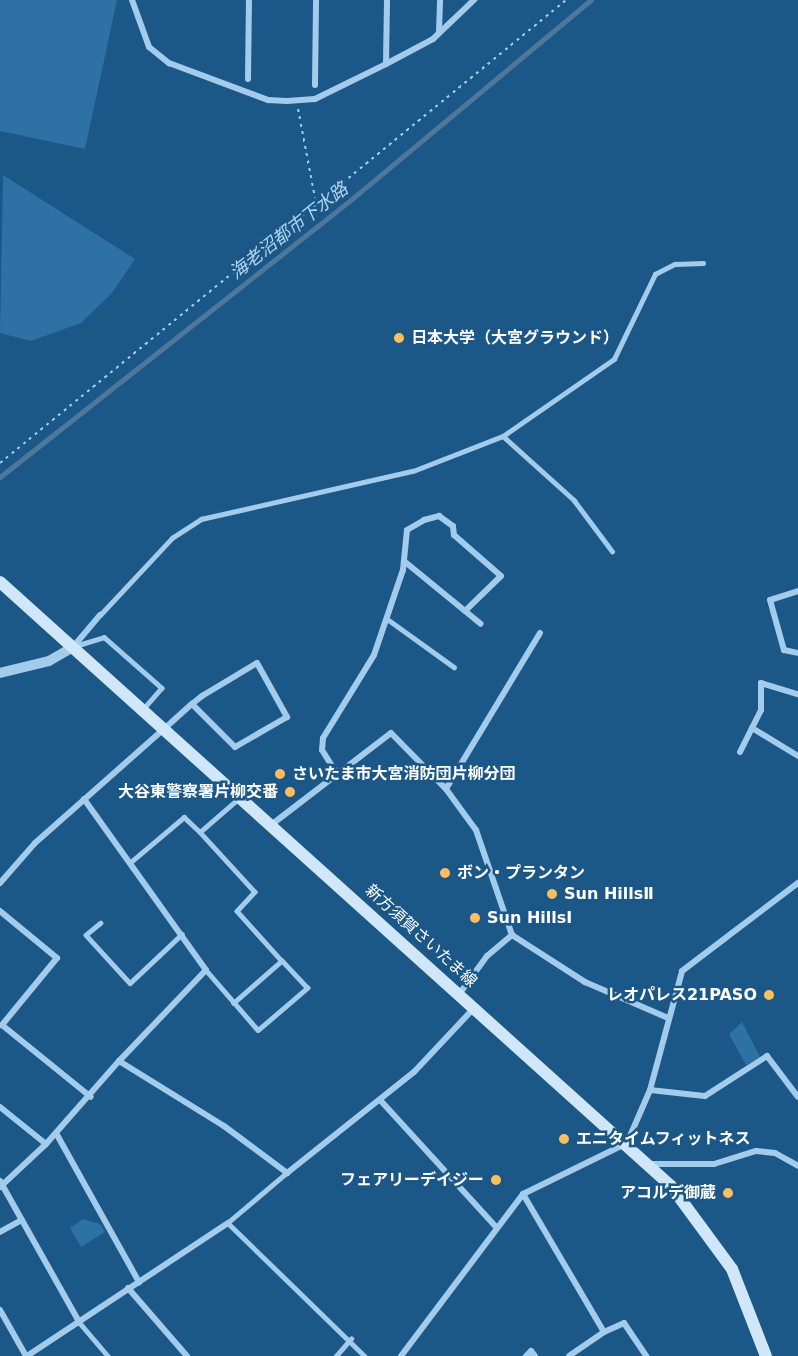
<!DOCTYPE html>
<html>
<head>
<meta charset="utf-8">
<style>
  body { margin:0 }
  #map { position:relative; width:798px; height:1356px; overflow:hidden; background:#1b5787; font-family:"DejaVu Sans","Noto Sans JP",sans-serif }
  div>[style] { position:absolute }
  .green>* { inset:0; background:#2e71a5 }
  .stream>* { height:4.5px; margin:-2.25px; padding:0 2.25px; transform-origin:2.25px; border-radius:2.25px; background:#4d789b }
  .path>* { height:2px; margin-top:-1px; transform-origin:0; background:repeating-linear-gradient(90deg,#a3ccec 0 3px,transparent 0 7.5px) }
  .service>* { height:4.5px; margin:-2.25px; padding:0 2.25px; transform-origin:2.25px; border-radius:2.25px; background:#a3ccec }
  .minor>* { height:6px; margin:-3px; padding:0 3px; transform-origin:3px; border-radius:3px; background:#a3ccec }
  .tertiary>* { height:10px; margin:-5px; padding:0 5px; transform-origin:5px; border-radius:5px; background:#a3ccec }
  .secondary>* { height:12px; margin:-6px; padding:0 6px; transform-origin:6px; border-radius:6px; background:#d0e6f9 }
  .dots>* { width:16px; height:16px; translate:-50% -50%; box-sizing:border-box; border:3px solid #1b5787; border-radius:50% }
  span { translate:-50% -50%; white-space:nowrap; text-align:center; line-height:1.15; -webkit-text-stroke:5px #1b5787; paint-order:stroke }
  .poi-label { font-size:16px; color:#fff; font-weight:700 }
  .left { translate:0 -50%; text-align:left }
  .right { translate:-100% -50%; text-align:right }
  .street-label { font-size:16px; color:#fff }
  .water-label { font-size:18px; color:#afd6f3; font-style:italic }
</style>
</head>
<body>
<div id="map">
  <div class="green">
    <i style="clip-path:polygon(0 0,117px 0,85px 149px,0 131px)"></i>
    <i style="clip-path:polygon(3px 175px,135px 259px,112px 293px,81px 323px,31px 341px,0 333px)"></i>
    <i style="clip-path:polygon(742px 1022px,760px 1057px,746px 1065px,729px 1034px)"></i>
    <i style="clip-path:polygon(83px 1219px,100px 1224px,105px 1232px,81px 1247px,70px 1228px)"></i>
  </div>
  <div class="stream">
    <i style="left:0;top:477px;width:449px;rotate:-38.3deg"></i>
    <i style="left:352px;top:199px;width:311px;rotate:-39.8deg"></i>
  </div>
  <div class="path">
    <i style="left:298px;top:109px;width:96px;rotate:79.2deg"></i>
    <i style="left:0;top:463px;width:731px;rotate:-39.28deg"></i>
  </div>
  <div class="service">
    <i style="left:503px;top:436px;width:96px;rotate:42deg"></i>
    <i style="left:574px;top:500px;width:64px;rotate:53.3deg"></i>
    <i style="left:100px;top:615px;width:105px;rotate:-46.9deg"></i>
    <i style="left:172px;top:538px;width:35px;rotate:-33deg"></i>
    <i style="left:201px;top:519px;width:217px;rotate:-12.8deg"></i>
    <i style="left:413px;top:471px;width:97px;rotate:-21.3deg"></i>
    <i style="left:503px;top:436px;width:135px;rotate:-34.7deg"></i>
    <i style="left:614px;top:359px;width:94px;rotate:-64.2deg"></i>
    <i style="left:655px;top:274px;width:22px;rotate:-27deg"></i>
    <i style="left:675px;top:264px;width:28px;rotate:-2deg"></i>
    <i style="left:386px;top:618px;width:84px;rotate:35.8deg"></i>
    <i style="left:75px;top:646px;width:30px;rotate:-17deg"></i>
    <i style="left:104px;top:637px;width:77px;rotate:41.3deg"></i>
    <i style="left:162px;top:688px;width:28px;rotate:131deg"></i>
    <i style="left:200px;top:832px;width:81px;rotate:47.5deg"></i>
    <i style="left:255px;top:892px;width:26px;rotate:133deg"></i>
    <i style="left:237px;top:911px;width:67px;rotate:48deg"></i>
    <i style="left:132px;top:861px;width:68px;rotate:-40.2deg"></i>
    <i style="left:184px;top:817px;width:22px;rotate:43deg"></i>
    <i style="left:200px;top:832px;width:50px;rotate:-41deg"></i>
    <i style="left:101px;top:923px;width:19px;rotate:141deg"></i>
    <i style="left:86px;top:935px;width:65px;rotate:47.5deg"></i>
    <i style="left:130px;top:983px;width:71px;rotate:-43.3deg"></i>
    <i style="left:206px;top:970px;width:79px;rotate:49.1deg"></i>
    <i style="left:258px;top:1030px;width:65px;rotate:-40.6deg"></i>
    <i style="left:307px;top:988px;width:37px;rotate:-133deg"></i>
    <i style="left:282px;top:961px;width:64px;rotate:138.8deg"></i>
    <i style="left:287px;top:1173px;width:77px;rotate:139.7deg"></i>
    <i style="left:228px;top:1223px;width:191px;rotate:44.2deg"></i>
    <i style="left:79px;top:1322px;width:45px;rotate:49.5deg"></i>
    <i style="left:336px;top:1356px;width:23px;rotate:-49deg"></i>
  </div>
  <div class="minor">
    <i style="left:132px;top:0;width:50px;rotate:70.1deg"></i>
    <i style="left:149px;top:47px;width:26px;rotate:39deg"></i>
    <i style="left:169px;top:63px;width:106px;rotate:20.5deg"></i>
    <i style="left:268px;top:100px;width:19px;rotate:3deg"></i>
    <i style="left:287px;top:101px;width:28px;rotate:-4deg"></i>
    <i style="left:315px;top:99px;width:79px;rotate:-26.2deg"></i>
    <i style="left:386px;top:64px;width:53px;rotate:-28deg"></i>
    <i style="left:433px;top:39px;width:57px;rotate:-43.6deg"></i>
    <i style="left:439px;top:31px;width:31px;rotate:-88deg"></i>
    <i style="left:386px;top:64px;width:64px;rotate:-89.1deg"></i>
    <i style="left:248px;top:79px;width:79px;rotate:-89.3deg"></i>
    <i style="left:315px;top:85px;width:85px;rotate:-89.3deg"></i>
    <i style="left:404px;top:561px;width:99px;rotate:39.3deg"></i>
    <i style="left:798px;top:591px;width:29px;rotate:162deg"></i>
    <i style="left:770px;top:600px;width:52px;rotate:74.4deg"></i>
    <i style="left:784px;top:650px;width:14px;rotate:12deg"></i>
    <i style="left:540px;top:633px;width:182px;rotate:121.1deg"></i>
    <i style="left:446px;top:789px;width:51px;rotate:53.8deg"></i>
    <i style="left:476px;top:830px;width:111px;rotate:71.1deg"></i>
    <i style="left:512px;top:935px;width:87px;rotate:32.8deg"></i>
    <i style="left:585px;top:982px;width:88px;rotate:23.4deg"></i>
    <i style="left:73px;top:647px;width:42px;rotate:-49.8deg"></i>
    <i style="left:752px;top:728px;width:54px;rotate:31.3deg"></i>
    <i style="left:740px;top:752px;width:47px;rotate:-63.4deg"></i>
    <i style="left:761px;top:710px;width:27px;rotate:-90deg"></i>
    <i style="left:761px;top:683px;width:39px;rotate:17deg"></i>
    <i style="left:337px;top:774px;width:28px;rotate:-122deg"></i>
    <i style="left:322px;top:750px;width:12px;rotate:-85deg"></i>
    <i style="left:323px;top:738px;width:97px;rotate:-58.4deg"></i>
    <i style="left:374px;top:655px;width:90px;rotate:-71.2deg"></i>
    <i style="left:403px;top:570px;width:40px;rotate:-84.3deg"></i>
    <i style="left:407px;top:530px;width:20px;rotate:-30deg"></i>
    <i style="left:424px;top:520px;width:16px;rotate:-15deg"></i>
    <i style="left:439px;top:516px;width:17px;rotate:36deg"></i>
    <i style="left:453px;top:526px;width:9px;rotate:84deg"></i>
    <i style="left:454px;top:535px;width:62px;rotate:41.1deg"></i>
    <i style="left:501px;top:576px;width:50px;rotate:135.8deg"></i>
    <i style="left:84px;top:799px;width:210px;rotate:54.5deg"></i>
    <i style="left:206px;top:970px;width:126px;rotate:133.7deg"></i>
    <i style="left:271px;top:825px;width:151px;rotate:-37.5deg"></i>
    <i style="left:391px;top:733px;width:78px;rotate:45.5deg"></i>
    <i style="left:0;top:883px;width:53px;rotate:-48.8deg"></i>
    <i style="left:35px;top:843px;width:172px;rotate:-41.5deg"></i>
    <i style="left:164px;top:729px;width:38px;rotate:-42deg"></i>
    <i style="left:192px;top:704px;width:13px;rotate:-39deg"></i>
    <i style="left:202px;top:696px;width:64px;rotate:-31deg"></i>
    <i style="left:257px;top:663px;width:62px;rotate:60.9deg"></i>
    <i style="left:287px;top:717px;width:60px;rotate:150deg"></i>
    <i style="left:235px;top:747px;width:61px;rotate:-135deg"></i>
    <i style="left:0;top:911px;width:74px;rotate:39.5deg"></i>
    <i style="left:57px;top:958px;width:87px;rotate:129.4deg"></i>
    <i style="left:2px;top:1025px;width:114px;rotate:39deg"></i>
    <i style="left:460px;top:993px;width:46px;rotate:-53.9deg"></i>
    <i style="left:487px;top:956px;width:33px;rotate:-40deg"></i>
    <i style="left:650px;top:1090px;width:55px;rotate:6.2deg"></i>
    <i style="left:705px;top:1096px;width:74px;rotate:-32.8deg"></i>
    <i style="left:767px;top:1056px;width:51px;rotate:52.9deg"></i>
    <i style="left:381px;top:1101px;width:171px;rotate:47.6deg"></i>
    <i style="left:0;top:1107px;width:59px;rotate:38.8deg"></i>
    <i style="left:56px;top:1133px;width:171px;rotate:60.9deg"></i>
    <i style="left:649px;top:1164px;width:65px"></i>
    <i style="left:714px;top:1164px;width:44px;rotate:-17.2deg"></i>
    <i style="left:756px;top:1151px;width:19px;rotate:6deg"></i>
    <i style="left:775px;top:1153px;width:26px;rotate:29deg"></i>
    <i style="left:0;top:1181px;width:162px;rotate:60.7deg"></i>
    <i style="left:0;top:1187px;width:63px;rotate:-43.1deg"></i>
    <i style="left:46px;top:1144px;width:111px;rotate:-48.7deg"></i>
    <i style="left:119px;top:1061px;width:123px;rotate:31.8deg"></i>
    <i style="left:224px;top:1126px;width:79px;rotate:36.7deg"></i>
    <i style="left:287px;top:1173px;width:162px;rotate:-38.5deg"></i>
    <i style="left:414px;top:1072px;width:89px;rotate:-46.8deg"></i>
    <i style="left:523px;top:1194px;width:160px;rotate:59.6deg"></i>
    <i style="left:604px;top:1332px;width:42px;rotate:145.6deg"></i>
    <i style="left:0;top:1232px;width:25px;rotate:-29deg"></i>
    <i style="left:128px;top:1288px;width:90px;rotate:49.1deg"></i>
    <i style="left:0;top:1310px;width:53px;rotate:60.5deg"></i>
    <i style="left:604px;top:1332px;width:22px;rotate:-24deg"></i>
    <i style="left:624px;top:1323px;width:40px;rotate:56deg"></i>
    <i style="left:27px;top:1356px;width:241px;rotate:-33.5deg"></i>
    <i style="left:401px;top:1356px;width:203px;rotate:-53deg"></i>
    <i style="left:523px;top:1194px;width:116px;rotate:-26.1deg"></i>
    <i style="left:627px;top:1143px;width:58px;rotate:-66.5deg"></i>
    <i style="left:650px;top:1090px;width:123px;rotate:-74.9deg"></i>
    <i style="left:682px;top:971px;width:146px;rotate:-37.2deg"></i>
    <i style="left:526px;top:1356px;width:7px;rotate:-45deg"></i>
    <i style="left:531px;top:1351px;width:6px;rotate:51deg"></i>
  </div>
  <div class="tertiary">
    <i style="left:0;top:673px;width:50px;rotate:-13.8deg"></i>
    <i style="left:49px;top:661px;width:28px;rotate:-30deg"></i>
  </div>
  <div class="secondary">
    <i style="left:0;top:582px;width:903px;rotate:41.99deg"></i>
    <i style="left:671px;top:1186px;width:103px;rotate:53.7deg"></i>
    <i style="left:732px;top:1269px;width:93px;rotate:68.7deg"></i>
  </div>
  <div class="dots">
    <i style="left:399px;top:338px;background:#fdbe60"></i>
    <i style="left:280px;top:774px;background:#fdbe60"></i>
    <i style="left:290px;top:792px;background:#fdbe60"></i>
    <i style="left:445px;top:873px;background:#fdbe60"></i>
    <i style="left:552px;top:894px;background:#fdbe60"></i>
    <i style="left:475px;top:918px;background:#fdbe60"></i>
    <i style="left:769px;top:995px;background:#fdbe60"></i>
    <i style="left:564px;top:1139px;background:#fdbe60"></i>
    <i style="left:496px;top:1180px;background:#fdbe60"></i>
    <i style="left:728px;top:1193px;background:#fdbe60"></i>
  </div>
  <div class="poi-label">
    <span class="left" style="left:411px;top:338px">日本大学（大宮グラウンド）</span>
    <span class="left" style="left:292px;top:774px">さいたま市大宮消防団片柳分団</span>
    <span class="right" style="left:278px;top:792px">大谷東警察署片柳交番</span>
    <span class="left" style="left:457px;top:873px">ボン・プランタン</span>
    <span class="left" style="left:564px;top:894px">Sun HillsⅡ</span>
    <span class="left" style="left:487px;top:918px">Sun HillsⅠ</span>
    <span class="right" style="left:757px;top:995px">レオパレス21PASO</span>
    <span class="left" style="left:576px;top:1139px">エニタイムフィットネス</span>
    <span class="right" style="left:484px;top:1180px">フェアリーデイジー</span>
    <span class="right" style="left:716px;top:1193px">アコルデ御蔵</span>
  </div>
  <div class="street-label">
    <span style="left:421px;top:936px;rotate:42deg">新方須賀さいたま線</span>
  </div>
  <div class="water-label">
    <span style="left:289px;top:231px;rotate:-38deg">海老沼都市下水路</span>
  </div>
</div>
</body>
</html>
